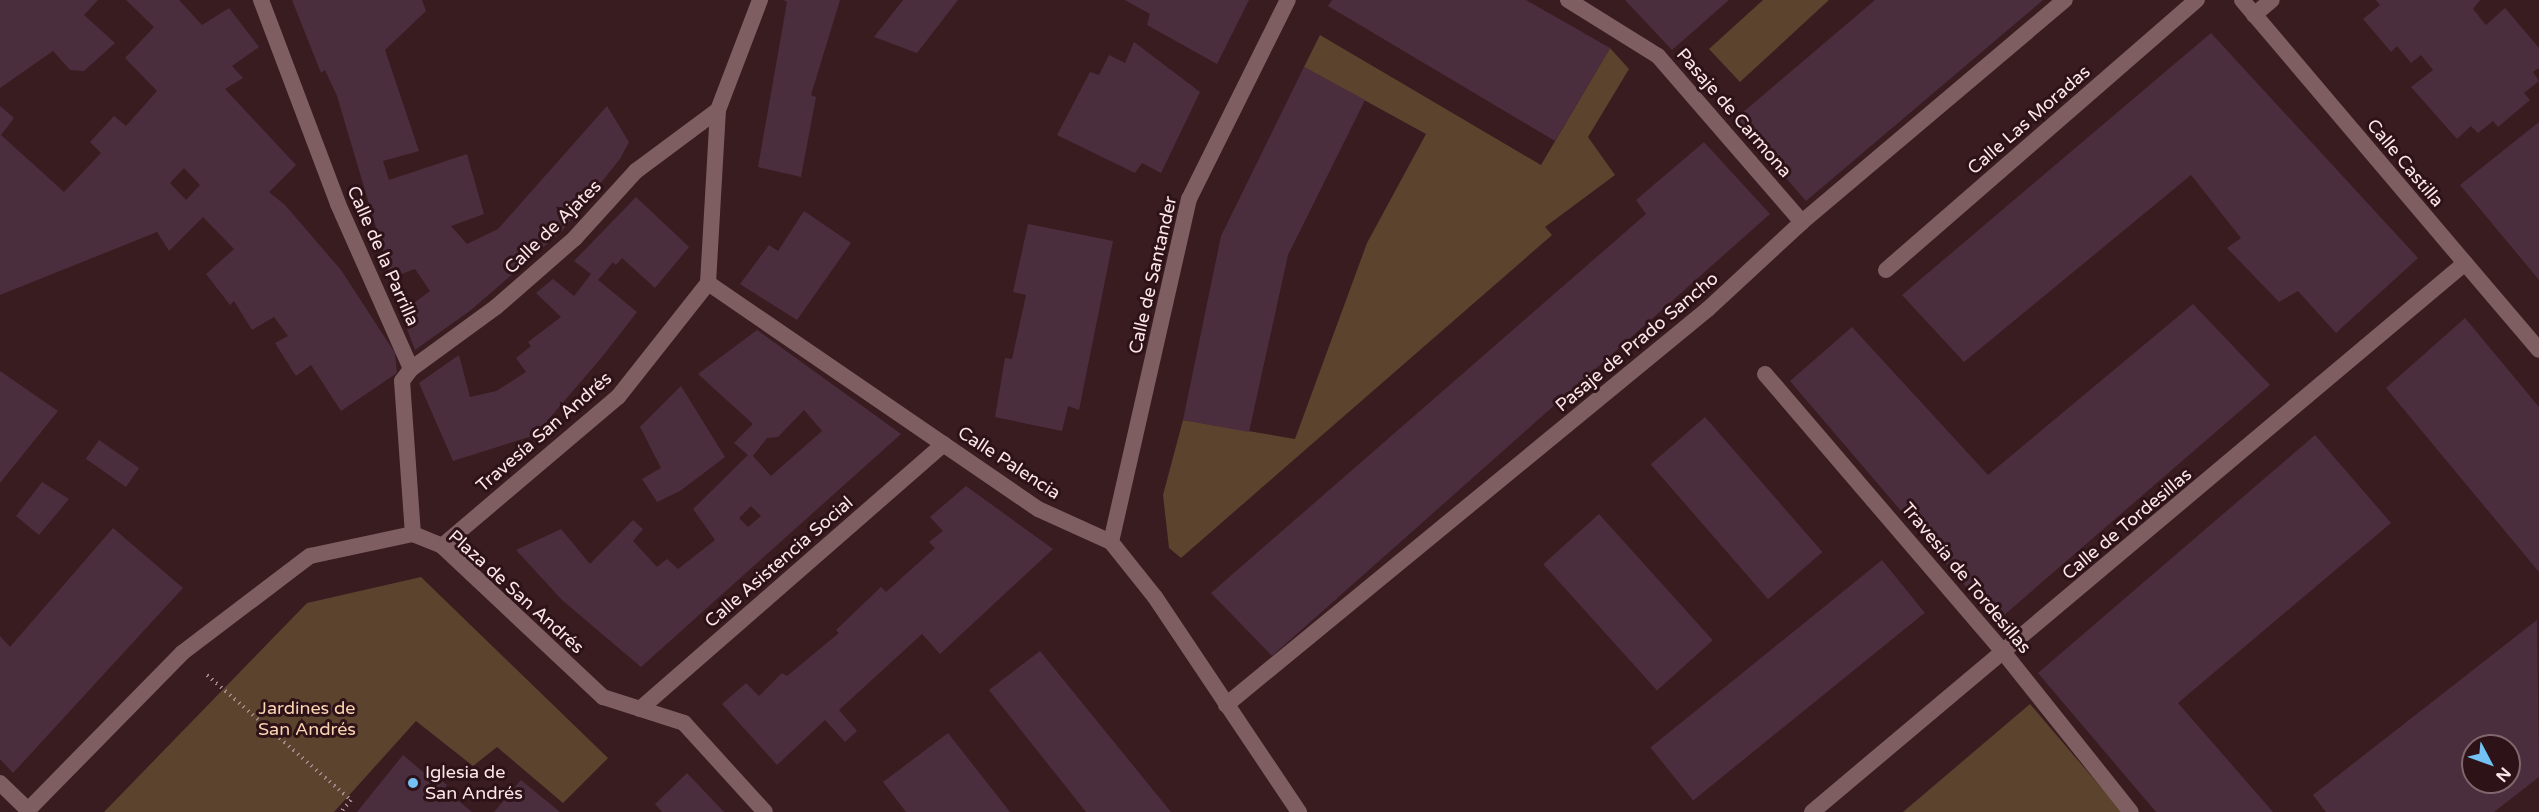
<!DOCTYPE html>
<html>
<head>
<meta charset="utf-8">
<style>
  body { margin:0 }
  #map { position:relative; width:2539px; height:812px; overflow:hidden; background:#381c20; font-family:"Varela Round",sans-serif }
  div>[style] { position:absolute }
  .green>* { inset:0; background:#5b432d }
  .building>* { inset:0; background:#4a2e3e; transform-origin:0 0 }
  .path>* { height:4px; margin-top:-2px; transform-origin:0; background:repeating-linear-gradient(90deg,#a1898c 0 1.5px,transparent 0 6px) }
  .pedestrian>* { height:16px; margin:-8px; padding:0 8px; transform-origin:8px; border-radius:8px; background:#7f5e62 }
  .minor>* { height:16px; margin:-8px; padding:0 8px; transform-origin:8px; border-radius:8px; background:#7f5e62 }
  .tertiary>* { height:16px; margin:-8px; padding:0 8px; transform-origin:8px; border-radius:8px; background:#7f5e62 }
  .dots>* { width:16px; height:16px; translate:-50% -50%; box-sizing:border-box; border:3px solid #2d1217; border-radius:50% }
  span { translate:-50% -50%; white-space:nowrap; text-align:center; line-height:1.15; -webkit-text-stroke:6px #2d1217; paint-order:stroke }
  .street-label { font-size:18px; color:#fbe6e9 }
  .park-label { font-size:18px; color:#fbd4b2 }
  .poi-label { font-size:18px; color:#fbe6e9 }
  .left { translate:0 -50%; text-align:left }
  .north { position:absolute; left:2461px; top:734px; width:60px; height:60px; box-sizing:border-box; background:#2d1217; border:2px solid #7f676b; border-radius:50%; rotate:131deg; font-size:16px; font-weight:700; line-height:24px; text-align:center; color:#fbe6e9 }
  .north::after { content:''; display:block; margin:auto; width:21px; height:27px; background:#73c1f5; clip-path:polygon(50% 0,100% 100%,50% 72%,0 100%) }
</style>
</head>
<body>
<div id="map">
  <div class="green">
    <i style="clip-path:polygon(1763px 0,1829px 0,1740px 82px,1709px 49px)"></i>
    <i style="clip-path:polygon(1320px 35px,1541px 165px,1610px 48px,1629px 69px,1588px 137px,1615px 175px,1545px 227px,1552px 235px,1181px 558px,1169px 548px,1163px 495px,1183px 420px,1295px 439px,1367px 243px,1426px 134px,1304px 67px)"></i>
    <i style="clip-path:polygon(421px 577px,608px 758px,563px 803px,497px 747px,473px 766px,416px 721px,334px 812px,104px 812px,307px 603px)"></i>
    <i style="clip-path:polygon(2030px 704px,2122px 812px,1903px 812px)"></i>
  </div>
  <div class="building">
    <i style="clip-path:polygon(0 0,98px 0,84px 15px,115px 43px,84px 71px,70px 70px,53px 51px,0 88px)"></i>
    <i style="clip-path:polygon(evenodd,126px 0,179px 0,202px 25px,229px 8px,259px 47px,232px 66px,243px 78px,225px 89px,296px 165px,269px 192px,285px 205px,341px 270px,395px 353px,397px 373px,341px 411px,311px 365px,296px 376px,275px 343px,288px 336px,274px 317px,252px 330px,234px 301px,230px 305px,206px 274px,234px 249px,203px 217px,169px 251px,157px 232px,0 295px,0 106px,14px 118px,1px 135px,64px 192px,101px 153px,90px 142px,114px 116px,126px 126px,157px 91px,125px 58px,154px 27px,126px 0,184px 168px,200px 185px,186px 200px,170px 183px,184px 168px)"></i>
    <i style="clip-path:polygon(292px 0,422px 0,426px 11px,385px 50px,419px 151px,383px 161px,389px 180px,467px 154px,484px 214px,451px 226px,467px 244px,498px 229px,607px 106px,629px 142px,620px 159px,562px 231px,471px 310px,415px 350px,401px 313px,430px 291px,415px 269px,391px 278px,337px 96px,325px 70px,321px 73px)"></i>
    <i style="clip-path:polygon(783px 0,840px 0,811px 95px,816px 97px,801px 177px,758px 167px,787px 2px)"></i>
    <i style="clip-path:polygon(903px 0,958px 0,917px 53px,874px 37px)"></i>
    <i style="clip-path:polygon(1125px 0,1249px 0,1217px 64px,1147px 25px,1150px 14px)"></i>
    <i style="clip-path:polygon(1332px 0,1526px 0,1610px 48px,1555px 141px,1328px 6px)"></i>
    <i style="clip-path:polygon(1625px 0,1729px 0,1672px 50px)"></i>
    <i style="clip-path:polygon(1875px 0,2043px 0,1806px 201px,1735px 119px)"></i>
    <i style="clip-path:polygon(2376px 0,2480px 0,2473px 9px,2486px 25px,2505px 8px,2539px 48px,2539px 68px,2533px 72px,2539px 81px,2524px 93px,2530px 100px,2498px 127px,2493px 121px,2478px 133px,2471px 126px,2457px 139px,2411px 87px,2433px 70px,2421px 55px,2411px 63px,2397px 46px,2391px 52px,2363px 19px,2380px 5px)"></i>
    <i style="clip-path:polygon(2211px 33px,2418px 258px,2336px 333px,2298px 291px,2279px 302px,2227px 248px,2241px 238px,2191px 175px,1964px 362px,1902px 295px)"></i>
    <i style="clip-path:polygon(1134px 42px,1200px 92px,1161px 173px,1142px 163px,1135px 173px,1057px 135px,1090px 72px,1099px 75px,1109px 55px,1125px 63px)"></i>
    <i style="clip-path:polygon(1304px 67px,1365px 100px,1288px 255px,1249px 432px,1183px 420px,1221px 236px)"></i>
    <i style="clip-path:polygon(2539px 122px,2539px 280px,2460px 185px)"></i>
    <i style="clip-path:polygon(1704px 142px,1770px 214px,1272px 656px,1211px 593px,1646px 214px,1636px 200px)"></i>
    <i style="clip-path:polygon(636px 197px,689px 247px,655px 288px,622px 258px,616px 265px,613px 262px,598px 280px,637px 312px,602px 357px,535px 435px,453px 461px,419px 383px,459px 355px,470px 397px,496px 391px,526px 372px,516px 358px,531px 346px,528px 342px,561px 317px,536px 293px,553px 279px,574px 296px,591px 274px,574px 261px)"></i>
    <i style="clip-path:polygon(804px 211px,851px 243px,797px 320px,740px 284px,769px 245px,778px 251px)"></i>
    <i style="clip-path:polygon(1028px 224px,1113px 241px,1079px 410px,1068px 406px,1062px 431px,995px 417px,1005px 358px,1012px 359px,1026px 295px,1013px 292px)"></i>
    <i style="clip-path:polygon(2193px 304px,2270px 385px,1996px 622px,1790px 381px,1852px 327px,1988px 475px)"></i>
    <i style="clip-path:polygon(2465px 318px,2539px 407px,2539px 572px,2386px 388px)"></i>
    <i style="clip-path:polygon(evenodd,757px 330px,901px 434px,641px 667px,562px 600px,516px 550px,561px 529px,590px 564px,633px 520px,643px 529px,633px 541px,657px 567px,667px 559px,678px 569px,715px 540px,693px 509px,748px 455px,734px 443px,753px 424px,698px 374px,757px 330px,804px 410px,822px 431px,771px 476px,753px 456px,767px 438px,778px 437px,804px 410px,757px 330px,751px 506px,761px 516px,748px 527px,739px 518px,751px 506px)"></i>
    <i style="clip-path:polygon(0 371px,58px 411px,0 483px)"></i>
    <i style="clip-path:polygon(681px 386px,725px 457px,680px 491px,657px 502px,642px 479px,661px 468px,640px 427px)"></i>
    <i style="left:1705px;top:417px;width:179px;height:72px;rotate:49deg"></i>
    <i style="clip-path:polygon(2315px 435px,2391px 523px,2178px 703px,2273px 812px,2156px 812px,2038px 673px)"></i>
    <i style="left:99px;top:440px;width:49px;height:23px;rotate:35deg"></i>
    <i style="clip-path:polygon(42px 482px,69px 499px,39px 535px,16px 516px)"></i>
    <i style="clip-path:polygon(966px 486px,1053px 549px,940px 654px,922px 634px,839px 710px,857px 731px,845px 742px,825px 720px,777px 765px,722px 704px,746px 683px,759px 696px,782px 673px,787px 676px,839px 633px,836px 630px,881px 587px,886px 592px,935px 548px,929px 542px,943px 531px,930px 517px)"></i>
    <i style="left:1599px;top:514px;width:170px;height:75px;rotate:48deg"></i>
    <i style="clip-path:polygon(113px 528px,183px 588px,13px 773px,0 759px,0 636px,10px 647px)"></i>
    <i style="left:1882px;top:560px;width:68px;height:298px;rotate:51deg"></i>
    <i style="clip-path:polygon(evenodd,2537px 620px,2539px 777px,2494px 812px,2326px 812px,2313px 795px,2537px 620px,2473px 746px,2509px 746px,2509px 782px,2473px 782px,2473px 746px)"></i>
    <i style="clip-path:polygon(1040px 651px,1171px 812px,1086px 812px,989px 690px)"></i>
    <i style="clip-path:polygon(948px 733px,1010px 812px,906px 812px,883px 782px)"></i>
    <i style="clip-path:polygon(403px 755px,434px 781px,437px 777px,447px 785px,444px 789px,472px 812px,357px 812px)"></i>
    <i style="clip-path:polygon(687px 773px,724px 812px,662px 812px,655px 804px)"></i>
    <i style="clip-path:polygon(521px 780px,560px 812px,494px 812px)"></i>
  </div>
  <div class="path">
    <i style="left:207px;top:675px;width:191px;rotate:41deg"></i>
    <i style="left:351px;top:800px;width:16px;rotate:130deg"></i>
  </div>
  <div class="pedestrian">
    <i style="left:1568px;top:0;width:106px;rotate:31.9deg"></i>
    <i style="left:1658px;top:56px;width:220px;rotate:49.1deg"></i>
    <i style="left:1226px;top:705px;width:624px;rotate:-39.41deg"></i>
    <i style="left:1708px;top:309px;width:128px;rotate:-42.8deg"></i>
    <i style="left:1802px;top:222px;width:344px;rotate:-40.2deg"></i>
  </div>
  <div class="minor">
    <i style="left:261px;top:0;width:218px;rotate:69.3deg"></i>
    <i style="left:338px;top:204px;width:180px;rotate:66.1deg"></i>
    <i style="left:411px;top:369px;width:15px;rotate:127deg"></i>
    <i style="left:402px;top:381px;width:153px;rotate:85.9deg"></i>
    <i style="left:2242px;top:0;width:345px;rotate:49.7deg"></i>
    <i style="left:2254px;top:15px;width:23px;rotate:-40deg"></i>
    <i style="left:1886px;top:270px;width:412px;rotate:-41deg"></i>
    <i style="left:411px;top:369px;width:105px;rotate:-36.1deg"></i>
    <i style="left:496px;top:307px;width:105px;rotate:-41.1deg"></i>
    <i style="left:575px;top:238px;width:91px;rotate:-47.7deg"></i>
    <i style="left:636px;top:171px;width:102px;rotate:-36.6deg"></i>
    <i style="left:1765px;top:374px;width:367px;rotate:49.4deg"></i>
    <i style="left:2004px;top:653px;width:203px;rotate:51.4deg"></i>
    <i style="left:1111px;top:542px;width:352px;rotate:-77.2deg"></i>
    <i style="left:1189px;top:199px;width:222px;rotate:-63.6deg"></i>
    <i style="left:640px;top:709px;width:403px;rotate:-41.1deg"></i>
    <i style="left:0;top:783px;width:39px;rotate:44deg"></i>
  </div>
  <div class="tertiary">
    <i style="left:708px;top:283px;width:400px;rotate:34.4deg"></i>
    <i style="left:1038px;top:509px;width:80px;rotate:24.3deg"></i>
    <i style="left:1111px;top:542px;width:70px;rotate:51.3deg"></i>
    <i style="left:1155px;top:597px;width:259px;rotate:56.2deg"></i>
    <i style="left:708px;top:283px;width:173px;rotate:-86.7deg"></i>
    <i style="left:718px;top:110px;width:118px;rotate:-69.1deg"></i>
    <i style="left:442px;top:546px;width:231px;rotate:-40.3deg"></i>
    <i style="left:618px;top:397px;width:145px;rotate:-51.7deg"></i>
    <i style="left:26px;top:812px;width:223px;rotate:-45.5deg"></i>
    <i style="left:182px;top:653px;width:161px;rotate:-37.2deg"></i>
    <i style="left:310px;top:556px;width:105px;rotate:-12.1deg"></i>
    <i style="left:413px;top:534px;width:31px;rotate:22deg"></i>
    <i style="left:442px;top:546px;width:221px;rotate:43.2deg"></i>
    <i style="left:603px;top:697px;width:85px;rotate:17.8deg"></i>
    <i style="left:684px;top:723px;width:120px;rotate:47.7deg"></i>
    <i style="left:1812px;top:812px;width:853px;rotate:-40.05deg"></i>
    <i style="left:2465px;top:263px;width:114px;rotate:49.6deg"></i>
  </div>
  <div class="dots">
    <i style="left:413px;top:783px;background:#73c1f5"></i>
  </div>
  <div class="street-label">
    <span style="left:1734px;top:113px;rotate:49deg">Pasaje de Carmona</span>
    <span style="left:2029px;top:120px;rotate:-41deg">Calle Las Moradas</span>
    <span style="left:2405px;top:163px;rotate:50deg">Calle Castilla</span>
    <span style="left:553px;top:227px;rotate:-44deg">Calle de Ajates</span>
    <span style="left:383px;top:256px;rotate:66deg">Calle de la Parrilla</span>
    <span style="left:1153px;top:275px;rotate:-77deg">Calle de Santander</span>
    <span style="left:1637px;top:342px;rotate:-40deg">Pasaje de Prado Sancho</span>
    <span style="left:544px;top:432px;rotate:-41deg">Travesía San Andrés</span>
    <span style="left:1009px;top:463px;rotate:33deg">Calle Palencia</span>
    <span style="left:2127px;top:524px;rotate:-40deg">Calle de Tordesillas</span>
    <span style="left:779px;top:562px;rotate:-41deg">Calle Asistencia Social</span>
    <span style="left:1966px;top:578px;rotate:50deg">Travesía de Tordesillas</span>
    <span style="left:516px;top:592px;rotate:42deg">Plaza de San Andrés</span>
  </div>
  <div class="park-label">
    <span style="left:307px;top:719px">Jardines de<br>San Andrés</span>
  </div>
  <div class="poi-label">
    <span class="left" style="left:425px;top:783px">Iglesia de<br>San Andrés</span>
  </div>
  <div class="north">N</div>
</div>
</body>
</html>
